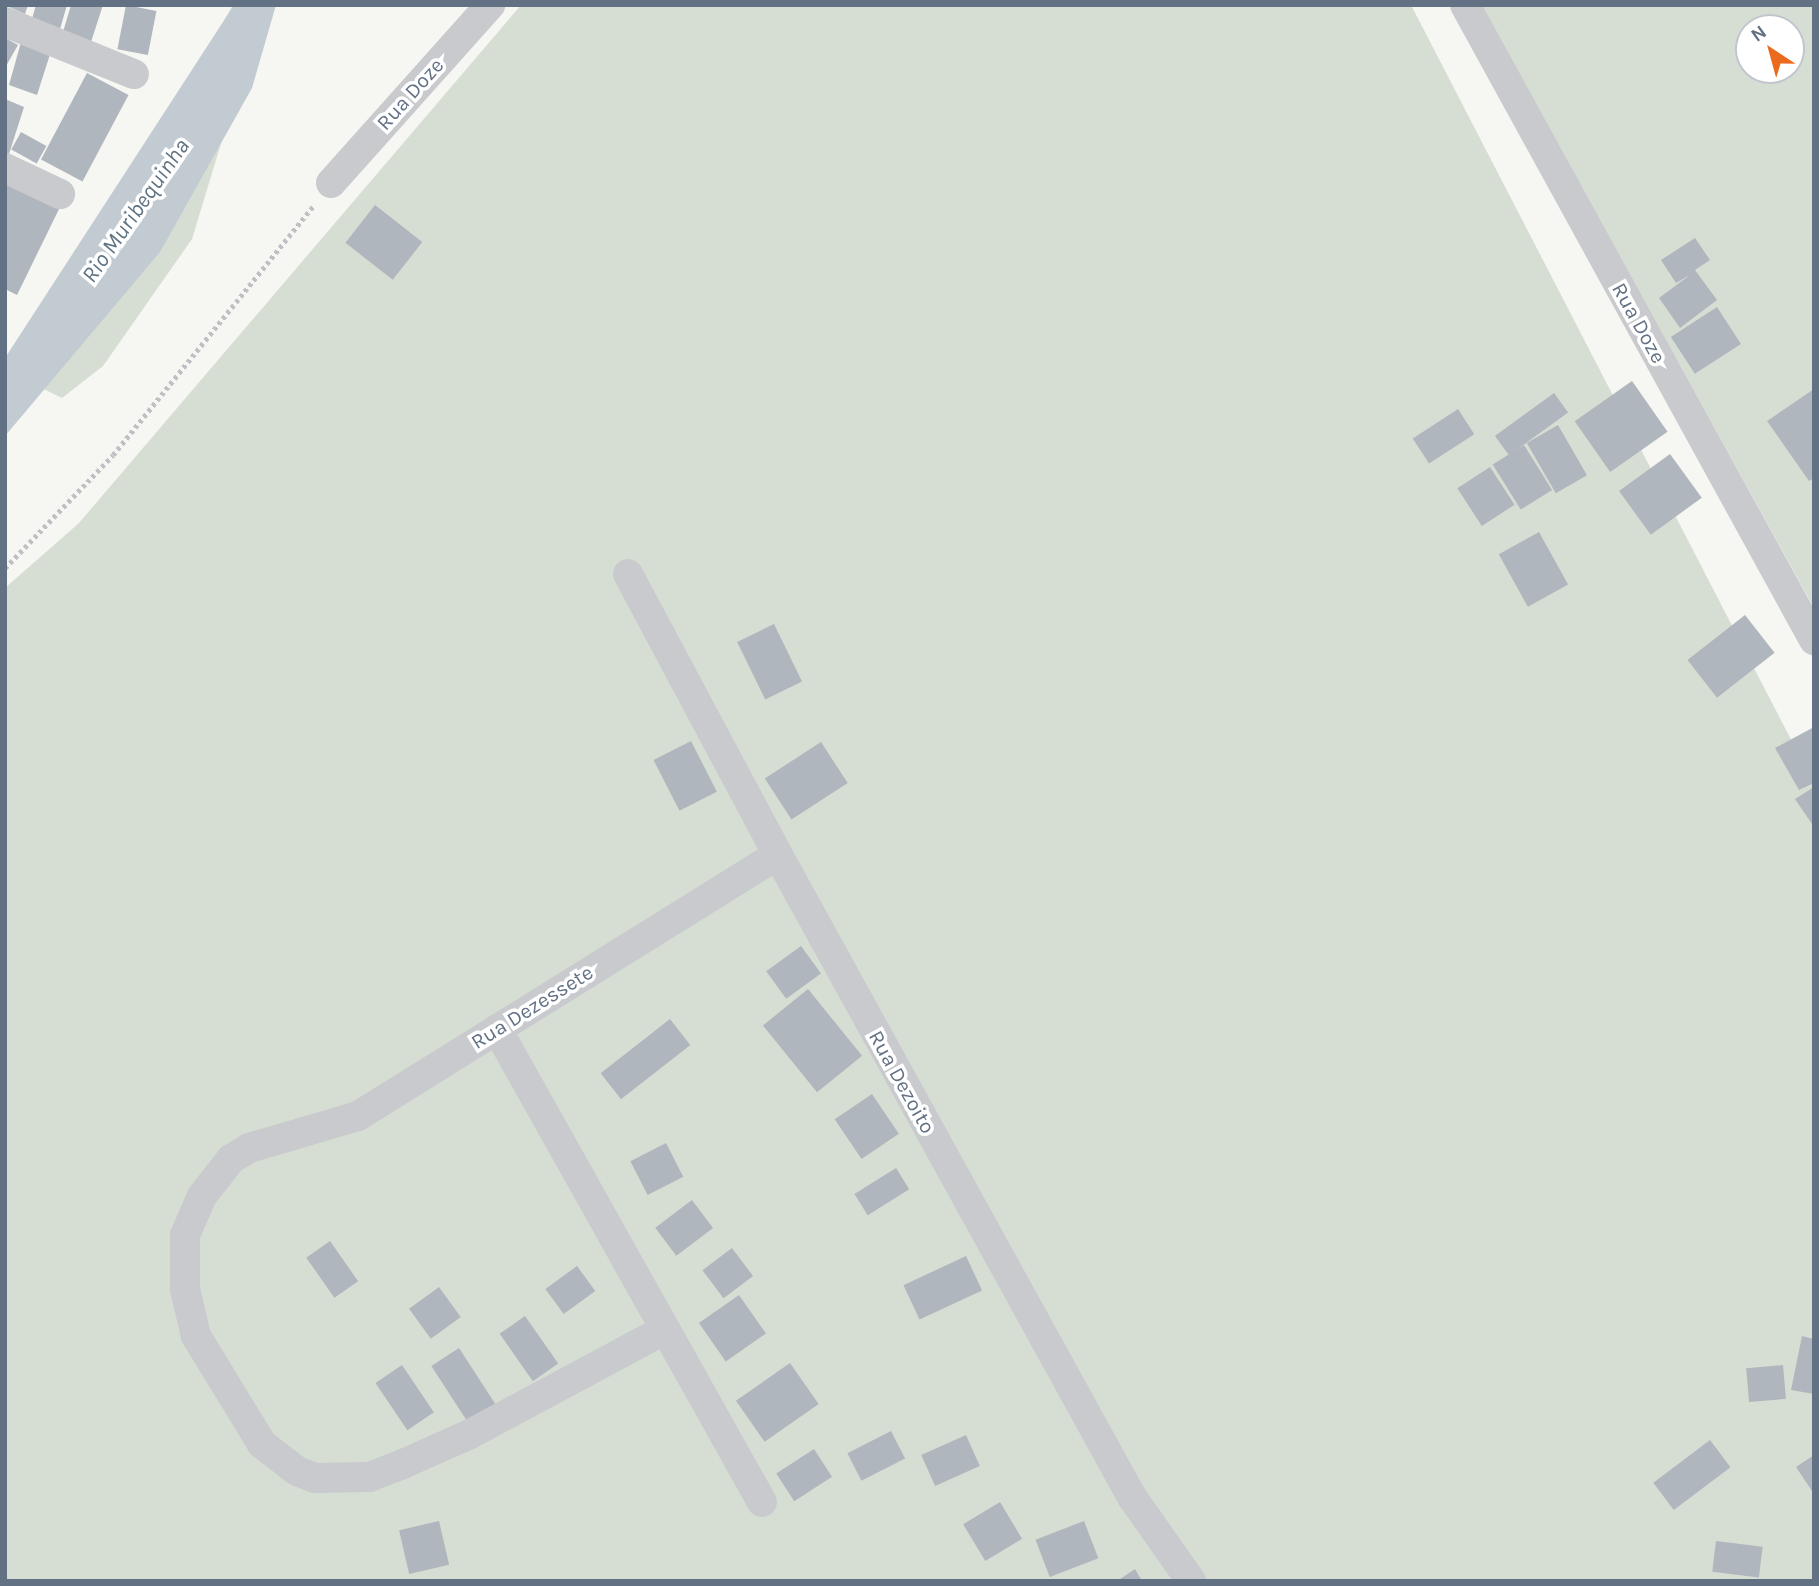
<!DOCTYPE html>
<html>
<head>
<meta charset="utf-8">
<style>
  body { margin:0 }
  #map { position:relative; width:1819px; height:1586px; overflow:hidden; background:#f6f6f2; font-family:Karla,sans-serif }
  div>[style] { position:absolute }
  .green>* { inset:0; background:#d6ded3 }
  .water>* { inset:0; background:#c3cbd2 }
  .building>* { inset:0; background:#b0b6bd; transform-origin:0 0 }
  .path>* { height:4.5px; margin-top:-2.25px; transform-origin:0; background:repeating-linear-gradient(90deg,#bfc0c3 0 3.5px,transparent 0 7px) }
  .minor>* { height:30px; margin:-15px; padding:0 15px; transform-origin:15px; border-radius:15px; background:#c8cace }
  span { translate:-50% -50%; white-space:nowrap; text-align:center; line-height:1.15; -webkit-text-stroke:7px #fff; paint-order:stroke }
  .street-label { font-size:21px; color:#637185 }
  .water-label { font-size:23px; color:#5f7382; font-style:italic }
  .frame { position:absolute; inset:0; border:7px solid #637185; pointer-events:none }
  .north { position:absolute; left:1735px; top:14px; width:70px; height:70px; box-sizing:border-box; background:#fff; border:2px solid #c1c6ce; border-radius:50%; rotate:324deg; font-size:19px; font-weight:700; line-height:28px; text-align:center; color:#637185 }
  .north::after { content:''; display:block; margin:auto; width:24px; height:32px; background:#eb6a1d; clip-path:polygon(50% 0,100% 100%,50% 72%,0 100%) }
</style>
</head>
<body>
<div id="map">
  <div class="green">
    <i style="clip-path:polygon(233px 5px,263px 5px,192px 239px,103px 366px,62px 398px,17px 376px)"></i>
    <i style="clip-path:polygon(521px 5px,1411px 5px,1814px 784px,1814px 1581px,5px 1581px,5px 588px,79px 523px)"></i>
    <i style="clip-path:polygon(evenodd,1481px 5px,1814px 5px,1814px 608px,1481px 5px,1749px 28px,1791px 28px,1791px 70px,1749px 70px,1749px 28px)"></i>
  </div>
  <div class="water">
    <i style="clip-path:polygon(234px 5px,276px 5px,252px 88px,160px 252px,5px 436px,5px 358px)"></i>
  </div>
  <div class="building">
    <i style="clip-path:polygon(5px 5px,28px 5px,25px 14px)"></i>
    <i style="clip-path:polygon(36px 5px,67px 5px,60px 29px,32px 19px)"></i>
    <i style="clip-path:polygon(71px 5px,103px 5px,91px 42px,63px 32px)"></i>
    <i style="left:126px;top:5px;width:31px;height:45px;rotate:11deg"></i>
    <i style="clip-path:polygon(23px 35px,52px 48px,37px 95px,9px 85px)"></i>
    <i style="clip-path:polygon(5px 38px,18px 45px,5px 68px)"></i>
    <i style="left:87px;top:73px;width:47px;height:98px;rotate:28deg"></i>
    <i style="clip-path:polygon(5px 99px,24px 107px,9px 154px,5px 153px)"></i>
    <i style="left:21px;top:132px;width:29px;height:20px;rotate:29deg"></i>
    <i style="clip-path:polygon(10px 180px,61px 205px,17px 295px,5px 289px,5px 189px)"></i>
    <i style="left:375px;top:205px;width:60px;height:48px;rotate:38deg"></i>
    <i style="clip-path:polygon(1695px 238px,1710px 260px,1695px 270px,1717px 300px,1680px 328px,1659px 298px,1690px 275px,1676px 283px,1661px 260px)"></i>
    <i style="left:1717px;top:307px;width:44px;height:55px;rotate:57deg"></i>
    <i style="left:1632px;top:381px;width:62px;height:70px;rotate:55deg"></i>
    <i style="clip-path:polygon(1814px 389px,1814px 478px,1809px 481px,1767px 421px)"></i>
    <i style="left:1554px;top:393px;width:24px;height:73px;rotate:54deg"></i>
    <i style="left:1458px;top:409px;width:30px;height:54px;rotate:57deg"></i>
    <i style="left:1558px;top:425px;width:58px;height:36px;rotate:60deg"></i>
    <i style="left:1524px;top:445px;width:53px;height:37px;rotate:58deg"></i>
    <i style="left:1670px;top:454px;width:54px;height:63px;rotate:54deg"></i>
    <i style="left:1490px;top:467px;width:45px;height:39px;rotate:57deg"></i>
    <i style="left:1539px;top:532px;width:60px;height:46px;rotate:61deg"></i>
    <i style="left:1745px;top:615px;width:48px;height:73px;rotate:52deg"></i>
    <i style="left:774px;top:624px;width:64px;height:41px;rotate:64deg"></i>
    <i style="clip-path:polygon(1814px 727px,1814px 783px,1799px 790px,1775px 748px)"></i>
    <i style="left:691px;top:741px;width:57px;height:42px;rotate:63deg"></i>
    <i style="left:821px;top:742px;width:49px;height:67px;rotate:57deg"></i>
    <i style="clip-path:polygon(1814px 787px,1814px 827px,1795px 799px)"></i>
    <i style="left:801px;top:946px;width:34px;height:43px;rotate:54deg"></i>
    <i style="left:808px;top:989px;width:86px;height:58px;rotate:51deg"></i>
    <i style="left:670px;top:1019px;width:33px;height:88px;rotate:52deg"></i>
    <i style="left:872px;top:1094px;width:48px;height:45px;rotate:56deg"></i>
    <i style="left:666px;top:1143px;width:38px;height:40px;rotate:63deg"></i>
    <i style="left:896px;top:1168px;width:25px;height:49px;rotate:58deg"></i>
    <i style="left:692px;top:1200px;width:35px;height:46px;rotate:53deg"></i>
    <i style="left:330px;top:1241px;width:49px;height:29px;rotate:55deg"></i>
    <i style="left:732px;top:1248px;width:35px;height:37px;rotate:53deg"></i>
    <i style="left:966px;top:1256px;width:38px;height:69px;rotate:65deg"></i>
    <i style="left:577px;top:1266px;width:31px;height:39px;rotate:54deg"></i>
    <i style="left:439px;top:1287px;width:37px;height:37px;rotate:54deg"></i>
    <i style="left:739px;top:1295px;width:47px;height:49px;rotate:55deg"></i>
    <i style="left:525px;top:1316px;width:58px;height:31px;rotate:55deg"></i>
    <i style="clip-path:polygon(1802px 1336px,1814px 1339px,1814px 1394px,1791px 1390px)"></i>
    <i style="left:459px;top:1348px;width:70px;height:33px;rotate:57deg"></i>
    <i style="left:790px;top:1363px;width:50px;height:66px;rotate:55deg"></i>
    <i style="left:402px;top:1365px;width:57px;height:32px;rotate:56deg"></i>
    <i style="left:1783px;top:1365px;width:34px;height:37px;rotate:85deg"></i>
    <i style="left:891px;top:1431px;width:31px;height:49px;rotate:63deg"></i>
    <i style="left:966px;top:1435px;width:34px;height:49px;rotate:66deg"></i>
    <i style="left:1710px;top:1440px;width:34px;height:71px;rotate:53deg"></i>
    <i style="left:814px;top:1449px;width:33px;height:45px;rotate:57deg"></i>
    <i style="clip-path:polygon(1814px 1455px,1814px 1494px,1796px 1467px)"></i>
    <i style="left:1000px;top:1502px;width:43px;height:43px;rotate:59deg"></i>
    <i style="left:439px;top:1521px;width:45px;height:41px;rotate:77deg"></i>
    <i style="left:1084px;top:1521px;width:40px;height:52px;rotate:69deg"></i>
    <i style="left:1716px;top:1541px;width:47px;height:31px;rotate:7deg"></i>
    <i style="clip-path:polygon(1135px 1569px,1142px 1581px,1117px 1581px)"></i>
  </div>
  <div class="path">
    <i style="left:5px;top:568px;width:156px;rotate:-46.3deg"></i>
    <i style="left:113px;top:455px;width:319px;rotate:-51.2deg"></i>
  </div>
  <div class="minor">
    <i style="left:1465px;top:5px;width:725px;rotate:61.21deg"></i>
    <i style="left:5px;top:22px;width:139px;rotate:22deg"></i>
    <i style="left:5px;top:168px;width:61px;rotate:25.3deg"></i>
    <i style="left:331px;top:183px;width:239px;rotate:-48.2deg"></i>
    <i style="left:628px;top:574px;width:319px;rotate:61.9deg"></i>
    <i style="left:778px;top:855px;width:733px;rotate:61.13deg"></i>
    <i style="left:1132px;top:1497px;width:103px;rotate:54.9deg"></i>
    <i style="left:497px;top:1029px;width:542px;rotate:60.74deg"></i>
    <i style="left:664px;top:1330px;width:222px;rotate:151.8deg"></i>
    <i style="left:468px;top:1435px;width:71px;rotate:156deg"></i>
    <i style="left:403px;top:1464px;width:36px;rotate:159deg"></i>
    <i style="left:369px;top:1477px;width:54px;rotate:178.9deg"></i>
    <i style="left:315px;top:1478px;width:19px;rotate:-159deg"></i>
    <i style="left:297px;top:1471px;width:44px;rotate:-142.4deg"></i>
    <i style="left:262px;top:1444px;width:127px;rotate:-121.4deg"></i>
    <i style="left:196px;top:1336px;width:48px;rotate:-103.2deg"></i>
    <i style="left:185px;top:1289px;width:54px;rotate:-90deg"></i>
    <i style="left:185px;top:1235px;width:43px;rotate:-66.4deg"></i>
    <i style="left:202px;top:1196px;width:47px;rotate:-51.9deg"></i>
    <i style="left:231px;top:1159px;width:21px;rotate:-31deg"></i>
    <i style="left:249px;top:1148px;width:114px;rotate:-16.4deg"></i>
    <i style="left:358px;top:1116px;width:494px;rotate:-31.9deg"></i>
  </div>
  <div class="street-label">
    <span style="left:410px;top:94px;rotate:-48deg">Rua Doze</span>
    <span style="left:1639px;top:323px;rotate:61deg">Rua Doze</span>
    <span style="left:532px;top:1007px;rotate:-32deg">Rua Dezessete</span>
    <span style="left:902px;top:1082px;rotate:61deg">Rua Dezoito</span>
  </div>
  <div class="water-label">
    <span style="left:136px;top:211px;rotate:-55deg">Rio Muribequinha</span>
  </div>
  <div class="frame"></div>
  <div class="north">N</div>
</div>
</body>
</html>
